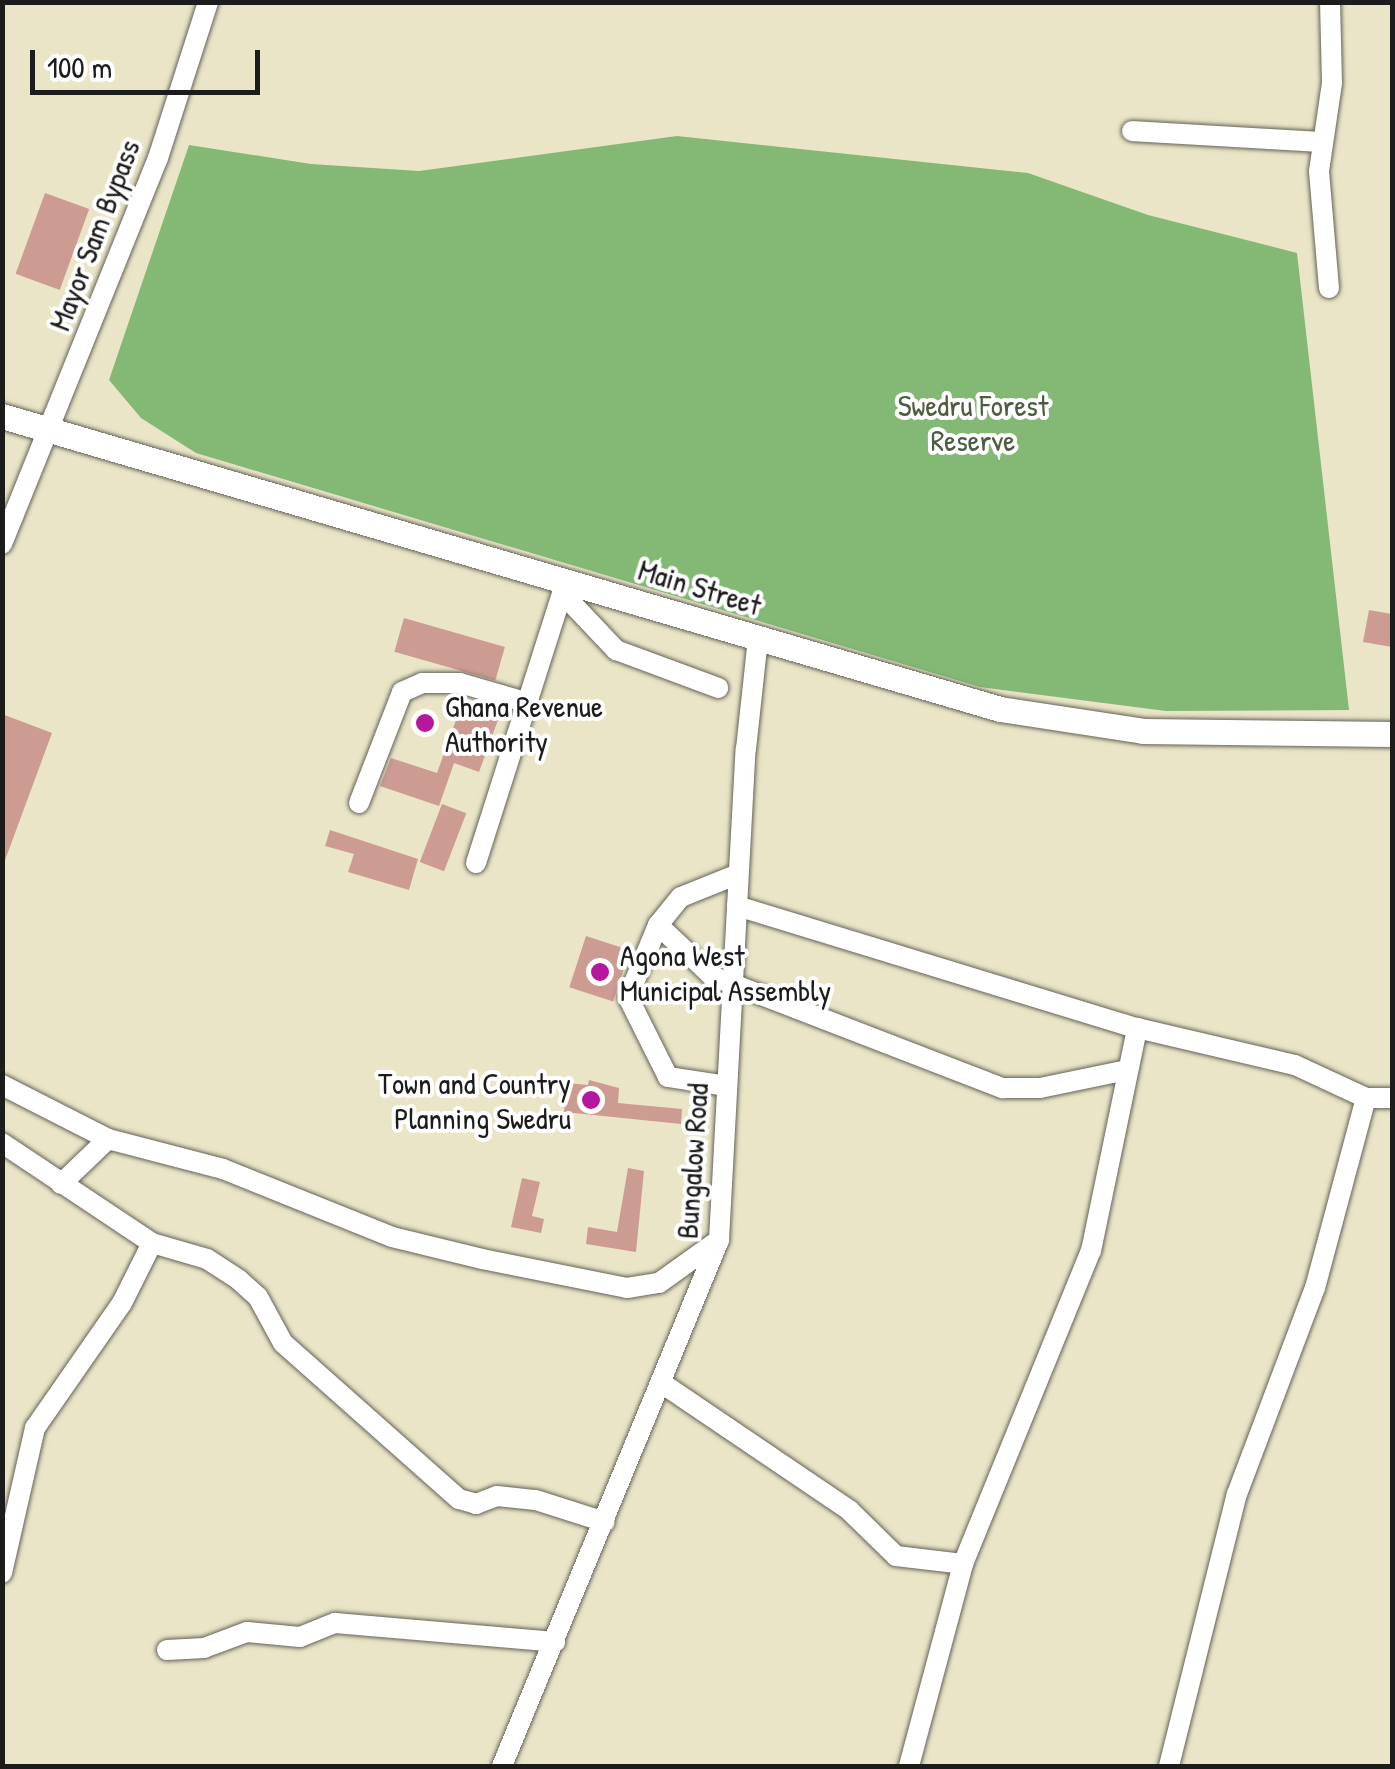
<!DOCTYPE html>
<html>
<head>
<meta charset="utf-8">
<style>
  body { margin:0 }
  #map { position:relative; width:1395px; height:1769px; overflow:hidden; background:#eae5c7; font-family:"Patrick Hand",sans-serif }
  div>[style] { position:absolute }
  .forest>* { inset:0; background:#83b975 }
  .building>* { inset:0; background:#cc9b92; transform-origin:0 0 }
  .roads { filter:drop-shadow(0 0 2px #646258) drop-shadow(0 0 2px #646258) }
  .minor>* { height:20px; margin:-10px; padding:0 10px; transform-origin:10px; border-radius:10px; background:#fff }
  .major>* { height:25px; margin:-12.5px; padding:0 12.5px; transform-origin:12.5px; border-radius:12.5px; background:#fff }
  .dots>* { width:28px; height:28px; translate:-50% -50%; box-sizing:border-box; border:5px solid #fff; border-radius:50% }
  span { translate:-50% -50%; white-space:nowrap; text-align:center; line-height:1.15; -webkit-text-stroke:8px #fff; paint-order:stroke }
  .street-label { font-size:30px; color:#1c1c1c }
  .park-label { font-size:30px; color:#4c5e42 }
  .poi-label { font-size:30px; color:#1c1c1c }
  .left { translate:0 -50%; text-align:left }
  .right { translate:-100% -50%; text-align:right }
  .frame { position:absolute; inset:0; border:5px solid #1c1c1c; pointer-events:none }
  .scale { position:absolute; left:30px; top:50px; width:230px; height:45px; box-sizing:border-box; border:5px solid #1c1c1c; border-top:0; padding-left:12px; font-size:30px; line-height:35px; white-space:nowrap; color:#1c1c1c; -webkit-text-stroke:8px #fff; paint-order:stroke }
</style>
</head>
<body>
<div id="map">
  <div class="forest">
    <i style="clip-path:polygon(677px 136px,1028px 173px,1148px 215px,1297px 253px,1349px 710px,1166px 711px,980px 687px,196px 453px,141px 418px,109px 380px,189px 145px,311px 164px,419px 171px)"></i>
  </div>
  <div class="building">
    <i style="left:45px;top:193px;width:47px;height:86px;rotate:20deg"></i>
    <i style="clip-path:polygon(1369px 610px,1392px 614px,1392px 647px,1363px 642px)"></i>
    <i style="left:404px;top:618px;width:105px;height:35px;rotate:16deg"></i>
    <i style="clip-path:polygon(464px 698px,502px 709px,479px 772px,454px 763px,439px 806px,380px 786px,391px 758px,437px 773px)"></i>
    <i style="clip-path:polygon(2px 714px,52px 733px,4px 863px,2px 863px)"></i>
    <i style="left:442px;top:804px;width:26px;height:62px;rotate:21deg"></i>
    <i style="clip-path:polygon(330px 830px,418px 859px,409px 890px,348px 872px,354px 854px,325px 846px)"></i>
    <i style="left:586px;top:936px;width:46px;height:54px;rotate:18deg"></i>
    <i style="clip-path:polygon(589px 1080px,619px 1088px,618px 1103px,682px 1109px,681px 1124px,564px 1112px,567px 1083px,588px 1085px)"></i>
    <i style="clip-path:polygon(628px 1168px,644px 1171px,636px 1252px,586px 1244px,588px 1227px,617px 1232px)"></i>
    <i style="clip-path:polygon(522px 1178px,540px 1182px,532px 1216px,544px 1219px,541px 1233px,511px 1227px)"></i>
  </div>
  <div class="roads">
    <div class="minor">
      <i style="left:1132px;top:131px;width:188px;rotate:3.3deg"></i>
      <i style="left:1329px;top:288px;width:117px;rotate:-94.9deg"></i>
      <i style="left:1319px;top:171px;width:89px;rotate:-81.6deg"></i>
      <i style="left:1332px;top:83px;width:81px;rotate:-91.4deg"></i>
      <i style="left:2px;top:544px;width:416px;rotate:-68deg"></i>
      <i style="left:158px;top:158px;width:164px;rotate:-72.2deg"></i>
      <i style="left:562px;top:593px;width:79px;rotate:46.5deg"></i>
      <i style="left:616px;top:650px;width:109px;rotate:20.4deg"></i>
      <i style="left:359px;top:803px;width:119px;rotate:-68.8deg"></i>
      <i style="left:402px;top:692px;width:22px;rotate:-24deg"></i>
      <i style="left:422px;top:683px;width:38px"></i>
      <i style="left:460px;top:683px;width:72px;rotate:16.2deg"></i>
      <i style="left:476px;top:863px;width:296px;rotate:-72.3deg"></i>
      <i style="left:737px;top:906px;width:418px;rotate:17deg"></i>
      <i style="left:1137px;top:1028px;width:162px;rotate:13.2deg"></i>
      <i style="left:1295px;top:1065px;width:78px;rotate:24.9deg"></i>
      <i style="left:1366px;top:1098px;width:26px"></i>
      <i style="left:658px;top:925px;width:74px;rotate:43.4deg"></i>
      <i style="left:712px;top:976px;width:312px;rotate:21.1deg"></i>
      <i style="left:1003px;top:1088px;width:37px"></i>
      <i style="left:1040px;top:1088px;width:89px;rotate:-11.7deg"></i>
      <i style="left:2px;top:1085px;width:119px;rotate:27deg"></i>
      <i style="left:108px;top:1139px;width:119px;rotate:14.6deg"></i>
      <i style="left:223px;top:1169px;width:182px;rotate:21.9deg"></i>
      <i style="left:392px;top:1237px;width:93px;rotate:13.7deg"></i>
      <i style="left:482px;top:1259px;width:148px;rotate:11.3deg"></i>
      <i style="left:627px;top:1288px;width:32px;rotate:-9deg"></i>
      <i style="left:659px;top:1283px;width:74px;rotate:-35.6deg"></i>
      <i style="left:727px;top:1086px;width:60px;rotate:-171.3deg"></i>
      <i style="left:668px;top:1077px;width:89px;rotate:-116.6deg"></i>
      <i style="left:628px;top:997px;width:78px;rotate:-67.4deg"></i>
      <i style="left:658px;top:925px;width:36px;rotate:-51deg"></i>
      <i style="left:681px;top:897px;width:61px;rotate:-22deg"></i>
      <i style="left:2px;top:1143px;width:180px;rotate:33.7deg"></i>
      <i style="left:152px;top:1243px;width:57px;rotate:16.2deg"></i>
      <i style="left:207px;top:1259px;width:38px;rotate:33deg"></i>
      <i style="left:239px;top:1280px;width:25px;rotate:42deg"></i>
      <i style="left:258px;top:1297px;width:52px;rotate:61.5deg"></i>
      <i style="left:283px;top:1343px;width:235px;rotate:41.6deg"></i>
      <i style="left:459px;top:1499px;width:18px;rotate:16deg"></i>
      <i style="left:476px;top:1504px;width:22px;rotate:-21deg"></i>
      <i style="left:497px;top:1496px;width:39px;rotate:6deg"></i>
      <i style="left:536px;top:1500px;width:72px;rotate:17.7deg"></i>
      <i style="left:61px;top:1184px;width:65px;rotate:-43.8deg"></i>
      <i style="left:663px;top:1384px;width:225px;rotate:34.1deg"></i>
      <i style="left:849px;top:1510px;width:66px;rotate:44.4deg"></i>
      <i style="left:896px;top:1556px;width:67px;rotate:6.8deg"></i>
      <i style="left:2px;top:1573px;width:149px;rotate:-77.2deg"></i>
      <i style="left:35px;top:1428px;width:152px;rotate:-55.2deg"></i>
      <i style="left:122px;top:1303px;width:67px;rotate:-63.4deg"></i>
      <i style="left:167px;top:1650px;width:37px;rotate:-3deg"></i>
      <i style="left:204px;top:1648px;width:46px;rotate:-20.4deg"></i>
      <i style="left:247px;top:1632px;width:53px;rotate:5.4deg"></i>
      <i style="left:300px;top:1637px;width:38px;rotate:-22deg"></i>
      <i style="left:335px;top:1623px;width:221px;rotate:4.9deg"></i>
      <i style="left:502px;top:1766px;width:569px;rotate:-67.58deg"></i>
      <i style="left:719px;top:1240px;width:492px;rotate:-86.9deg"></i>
      <i style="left:746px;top:749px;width:112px;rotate:-83.8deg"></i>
      <i style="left:909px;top:1766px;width:209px;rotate:-75deg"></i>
      <i style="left:963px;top:1564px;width:338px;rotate:-67.8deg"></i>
      <i style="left:1091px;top:1251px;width:228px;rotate:-78.3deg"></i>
      <i style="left:1169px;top:1766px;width:280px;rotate:-76deg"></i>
      <i style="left:1237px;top:1494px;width:220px;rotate:-69.3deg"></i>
      <i style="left:1315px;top:1288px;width:197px;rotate:-75deg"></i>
    </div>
    <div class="major">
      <i style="left:2px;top:416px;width:1040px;rotate:16.36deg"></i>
      <i style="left:1000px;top:709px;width:145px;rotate:8.7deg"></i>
      <i style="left:1143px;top:731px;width:249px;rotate:0.7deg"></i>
    </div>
  </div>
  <div class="dots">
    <i style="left:425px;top:723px;background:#b5179e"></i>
    <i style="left:600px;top:972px;background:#b5179e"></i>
    <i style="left:591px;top:1100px;background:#b5179e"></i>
  </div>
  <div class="street-label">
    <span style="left:94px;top:235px;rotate:-69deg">Mayor Sam Bypass</span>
    <span style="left:700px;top:587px;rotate:17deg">Main Street</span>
    <span style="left:692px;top:1161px;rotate:-86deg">Bungalow Road</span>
  </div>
  <div class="park-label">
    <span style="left:973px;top:422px">Swedru Forest<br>Reserve</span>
  </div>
  <div class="poi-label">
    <span class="left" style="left:445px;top:723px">Ghana Revenue<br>Authority</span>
    <span class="left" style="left:620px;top:972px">Agona West<br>Municipal Assembly</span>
    <span class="right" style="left:571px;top:1100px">Town and Country<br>Planning Swedru</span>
  </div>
  <div class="frame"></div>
  <div class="scale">100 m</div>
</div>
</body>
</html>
